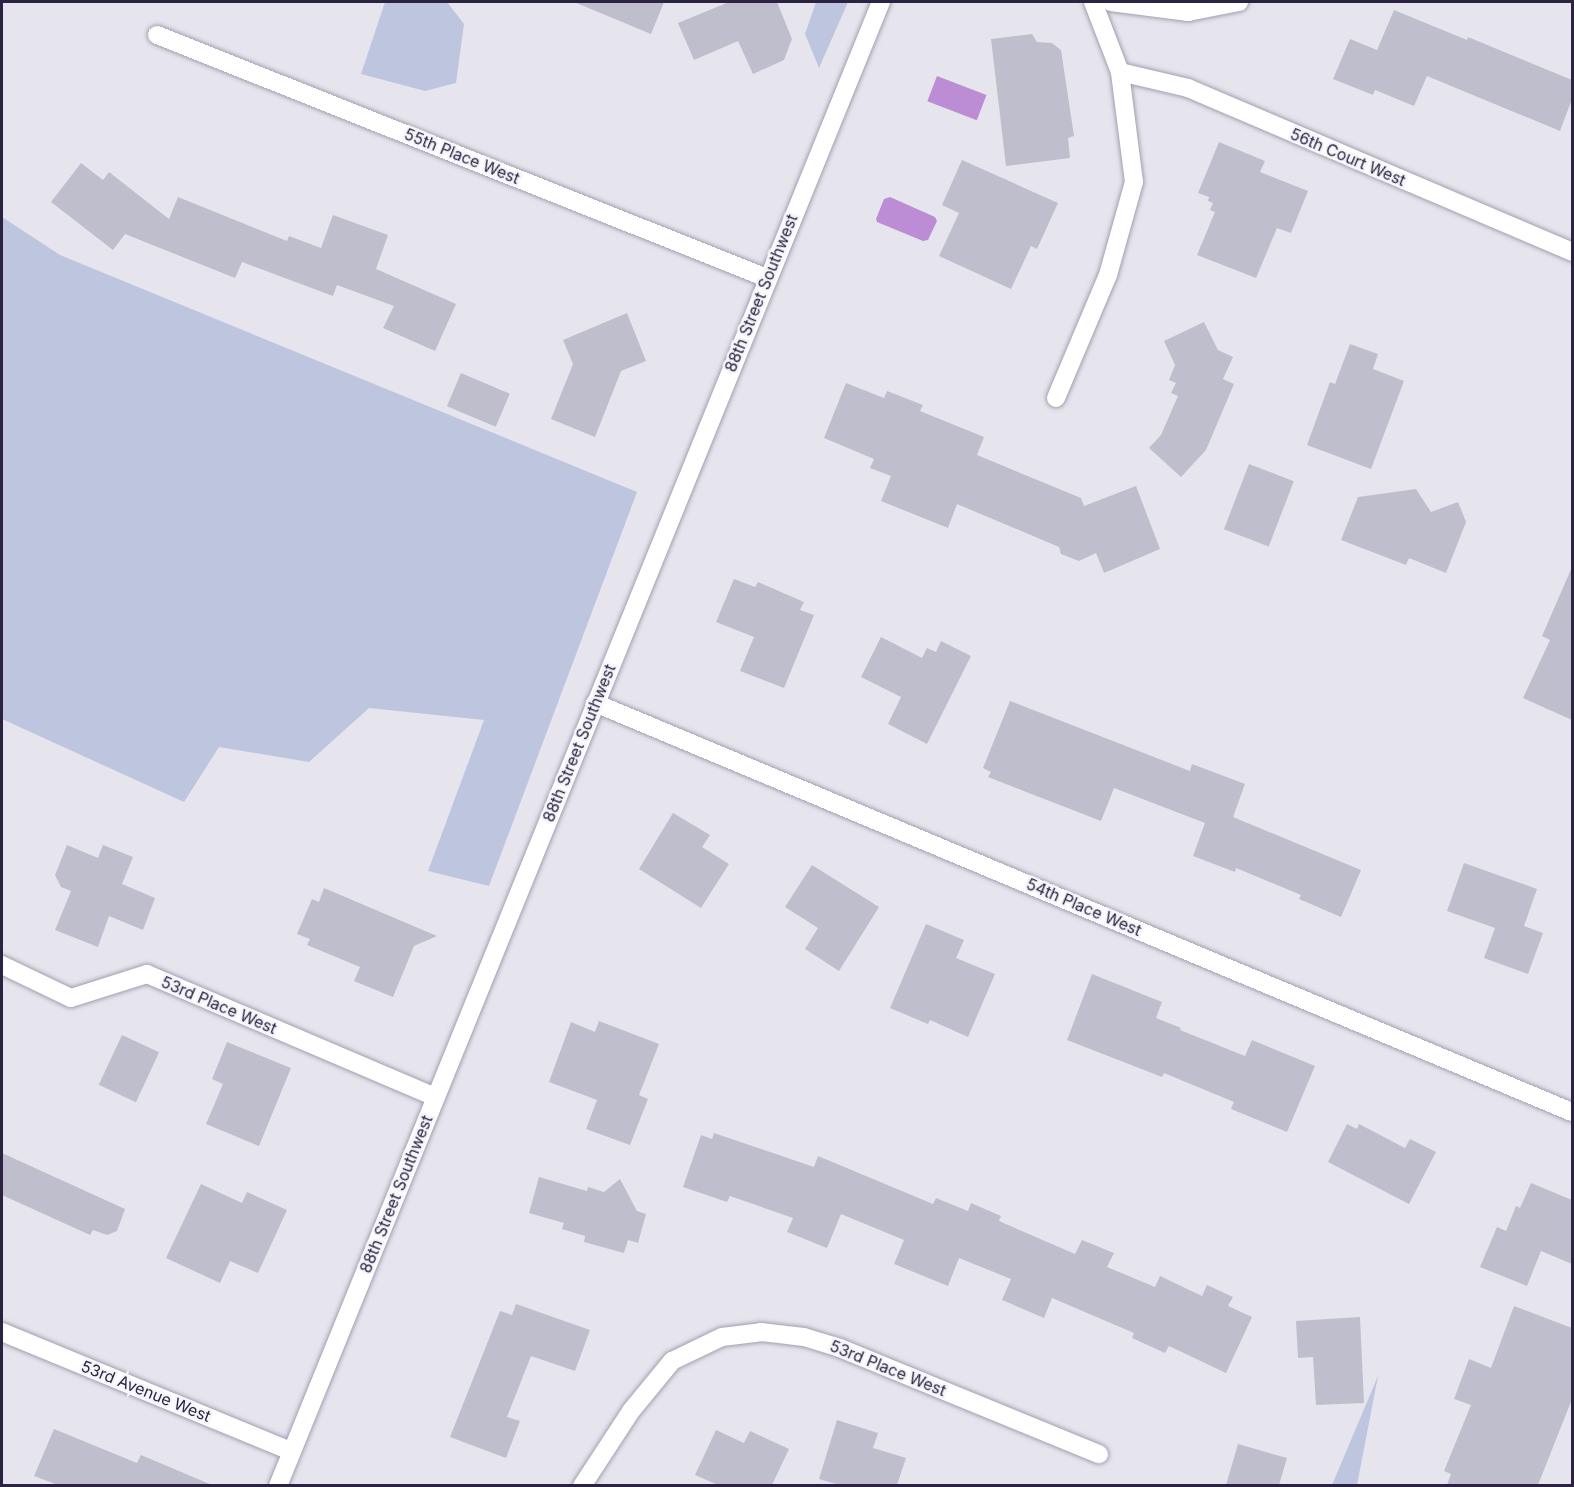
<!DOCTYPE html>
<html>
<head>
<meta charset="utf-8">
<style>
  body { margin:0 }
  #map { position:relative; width:1574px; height:1487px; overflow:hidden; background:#e6e5ee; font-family:Inter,sans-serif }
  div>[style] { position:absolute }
  .green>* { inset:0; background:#bec5df }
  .water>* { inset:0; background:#bc8dd4; transform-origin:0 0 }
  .building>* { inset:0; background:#bfbecc; transform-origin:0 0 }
  .roads { filter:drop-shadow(0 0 2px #a39fb0) drop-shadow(0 0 2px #a39fb0) }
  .minor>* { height:18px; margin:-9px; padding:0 9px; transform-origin:9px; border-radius:9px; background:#fff }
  span { translate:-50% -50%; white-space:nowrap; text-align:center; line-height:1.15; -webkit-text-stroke:5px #f6f6fa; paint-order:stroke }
  .street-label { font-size:16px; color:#2b2341 }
  .frame { position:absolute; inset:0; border:3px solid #2b2341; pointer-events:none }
</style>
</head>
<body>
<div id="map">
  <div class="green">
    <i style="clip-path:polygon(385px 2px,447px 2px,464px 24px,456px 83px,425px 91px,361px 74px)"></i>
    <i style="clip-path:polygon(816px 2px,848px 2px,819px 68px,805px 34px)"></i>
    <i style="clip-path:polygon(2px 217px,60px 255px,637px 492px,489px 886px,428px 871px,484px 720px,369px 708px,309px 762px,219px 747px,184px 802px,2px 719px)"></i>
    <i style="clip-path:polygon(1378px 1376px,1357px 1485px,1332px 1485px)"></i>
  </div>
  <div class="water">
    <i style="left:937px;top:76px;width:53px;height:27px;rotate:21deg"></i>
    <i style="clip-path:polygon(890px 197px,935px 217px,937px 221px,928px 240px,923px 241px,877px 222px,876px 219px,884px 199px)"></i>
  </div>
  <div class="building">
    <i style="clip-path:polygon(574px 2px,664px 2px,651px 34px)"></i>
    <i style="clip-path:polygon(729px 2px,777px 2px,792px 39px,784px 60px,753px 74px,738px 41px,694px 60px,678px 23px)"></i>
    <i style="clip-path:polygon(1394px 10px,1467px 40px,1468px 37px,1572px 80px,1572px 99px,1560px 131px,1427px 76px,1414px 106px,1375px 90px,1373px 95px,1333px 79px,1350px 39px,1377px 50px)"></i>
    <i style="clip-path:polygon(1032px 34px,1037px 42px,1052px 43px,1061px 50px,1074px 136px,1068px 138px,1070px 158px,1006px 166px,991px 39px)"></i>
    <i style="clip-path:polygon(1219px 142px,1265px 161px,1260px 172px,1308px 191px,1291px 233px,1277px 228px,1256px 278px,1197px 255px,1215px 212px,1210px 210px,1213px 203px,1208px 201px,1209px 197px,1198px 193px)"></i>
    <i style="clip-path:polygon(962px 160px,1058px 203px,1037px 249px,1031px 246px,1011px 289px,939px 256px,959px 213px,942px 205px)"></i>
    <i style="clip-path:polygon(81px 163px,103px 180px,109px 172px,169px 219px,178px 197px,287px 241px,289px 236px,321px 248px,333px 215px,388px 235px,376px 269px,456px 304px,435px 351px,383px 328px,394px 306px,337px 285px,333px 296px,242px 262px,235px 278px,125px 234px,113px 250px,51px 202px)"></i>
    <i style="clip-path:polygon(627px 313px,646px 361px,621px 371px,595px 437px,551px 419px,573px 364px,563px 340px)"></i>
    <i style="clip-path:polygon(1204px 322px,1218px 350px,1233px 357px,1223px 379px,1234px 384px,1206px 450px,1181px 477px,1149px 448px,1161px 435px,1178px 396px,1171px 393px,1176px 383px,1169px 380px,1175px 365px,1164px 341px)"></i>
    <i style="clip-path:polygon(1350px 344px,1378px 354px,1373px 369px,1404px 381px,1371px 469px,1307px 445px,1330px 382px,1335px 384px)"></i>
    <i style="left:461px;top:373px;width:53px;height:36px;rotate:23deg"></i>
    <i style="clip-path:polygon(846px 383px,884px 398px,887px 391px,923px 405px,920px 411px,984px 437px,977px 455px,1081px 498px,1084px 506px,1136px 486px,1160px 549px,1104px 573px,1096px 553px,1079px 561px,1061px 554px,1059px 547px,957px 504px,948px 528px,881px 501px,891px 476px,870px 468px,874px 459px,824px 438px)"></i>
    <i style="left:1249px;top:464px;width:48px;height:70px;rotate:21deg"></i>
    <i style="clip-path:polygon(1416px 489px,1431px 512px,1458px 502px,1466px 522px,1446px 573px,1409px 558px,1406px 565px,1341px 540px,1358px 497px)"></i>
    <i style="clip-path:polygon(1572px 567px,1572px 720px,1523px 698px,1550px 640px,1542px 636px)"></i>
    <i style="clip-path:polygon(734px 579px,755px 587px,758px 582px,804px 602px,800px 610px,814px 615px,784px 688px,740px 671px,754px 637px,716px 622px)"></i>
    <i style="clip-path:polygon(881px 637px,922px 658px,927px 648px,936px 652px,941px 641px,971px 656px,927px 744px,888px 724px,901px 697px,861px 677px)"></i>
    <i style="clip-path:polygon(1010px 701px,1190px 771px,1192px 764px,1245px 784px,1233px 817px,1361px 870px,1341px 917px,1299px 899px,1301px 895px,1236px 868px,1235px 872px,1193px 856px,1205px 823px,1114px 788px,1101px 821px,988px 777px,991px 772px,983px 768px)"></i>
    <i style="clip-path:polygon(673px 813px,710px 835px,702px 847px,729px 864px,701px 908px,639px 869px)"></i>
    <i style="clip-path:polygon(67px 845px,98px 858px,103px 845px,133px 857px,122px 884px,155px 898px,143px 930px,109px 916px,98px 947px,55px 930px,71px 891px,61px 887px,55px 875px)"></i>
    <i style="clip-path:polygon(1464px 863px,1537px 889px,1524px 926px,1543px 933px,1528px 974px,1484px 958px,1495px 928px,1447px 911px)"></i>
    <i style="clip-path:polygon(812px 865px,879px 907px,839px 971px,805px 949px,818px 928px,785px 907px)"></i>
    <i style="clip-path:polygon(324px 888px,437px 936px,414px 946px,393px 997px,354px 981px,360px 967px,307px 945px,310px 939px,297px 934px,312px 899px,319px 902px)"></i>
    <i style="clip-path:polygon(926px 924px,964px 940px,956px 958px,995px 974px,968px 1037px,930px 1020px,928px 1024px,890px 1008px)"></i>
    <i style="clip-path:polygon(1092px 974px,1162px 1002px,1156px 1018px,1181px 1028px,1180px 1030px,1245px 1056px,1252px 1040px,1315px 1066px,1287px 1132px,1231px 1109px,1234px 1102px,1164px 1073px,1162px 1077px,1067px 1040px)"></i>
    <i style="clip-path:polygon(599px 1021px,659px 1044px,639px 1095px,648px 1099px,630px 1145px,586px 1129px,597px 1100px,549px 1082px,571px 1022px,595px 1032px)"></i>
    <i style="left:122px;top:1035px;width:41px;height:55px;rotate:25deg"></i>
    <i style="clip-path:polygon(227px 1042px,291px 1068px,259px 1146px,206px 1124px,223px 1084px,212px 1079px)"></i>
    <i style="clip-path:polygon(1347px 1124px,1357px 1129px,1359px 1124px,1405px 1148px,1410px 1139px,1436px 1152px,1409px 1204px,1328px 1162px)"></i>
    <i style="clip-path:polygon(714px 1133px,814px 1167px,818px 1156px,933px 1204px,936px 1198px,968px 1211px,971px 1203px,1001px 1216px,999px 1221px,1075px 1254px,1082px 1240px,1114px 1253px,1107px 1267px,1155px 1287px,1160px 1276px,1202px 1296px,1207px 1285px,1233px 1297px,1228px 1306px,1252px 1317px,1226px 1373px,1169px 1346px,1165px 1353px,1132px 1338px,1134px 1333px,1052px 1298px,1044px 1318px,1002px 1300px,1011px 1279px,959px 1258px,948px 1286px,894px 1264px,904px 1240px,841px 1214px,827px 1248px,787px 1232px,793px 1218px,730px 1196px,727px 1202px,683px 1187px,701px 1135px,712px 1139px)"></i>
    <i style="clip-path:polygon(2px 1153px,125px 1209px,117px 1231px,107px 1235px,93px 1230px,90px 1235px,2px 1195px)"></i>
    <i style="clip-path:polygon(539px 1177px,587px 1191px,588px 1187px,604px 1192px,620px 1179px,637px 1211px,646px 1214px,638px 1243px,628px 1240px,624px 1253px,584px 1242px,585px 1236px,562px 1229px,564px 1223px,529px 1213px)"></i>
    <i style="clip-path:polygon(1531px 1183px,1572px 1200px,1572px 1264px,1541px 1251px,1527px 1286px,1480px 1267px,1497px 1227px,1506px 1231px,1516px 1206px,1520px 1208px)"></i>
    <i style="clip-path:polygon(201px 1184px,242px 1203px,247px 1192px,287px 1210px,258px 1273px,230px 1261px,220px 1283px,166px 1258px)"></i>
    <i style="clip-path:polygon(516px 1304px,590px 1330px,575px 1371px,531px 1356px,507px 1417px,520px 1421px,506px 1458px,450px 1437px,500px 1311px,512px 1315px)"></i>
    <i style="clip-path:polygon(1514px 1306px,1572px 1328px,1572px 1399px,1538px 1485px,1447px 1485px,1451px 1474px,1444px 1471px,1471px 1405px,1454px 1399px,1469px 1359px,1491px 1368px)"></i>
    <i style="clip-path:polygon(1360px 1317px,1364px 1403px,1316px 1405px,1313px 1357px,1298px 1358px,1296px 1321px)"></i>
    <i style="clip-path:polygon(837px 1420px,878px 1433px,873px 1448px,906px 1458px,897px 1485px,839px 1485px,819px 1479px)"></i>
    <i style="clip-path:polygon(54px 1429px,137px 1463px,141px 1455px,212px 1485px,58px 1485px,34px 1476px)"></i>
    <i style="clip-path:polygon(716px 1430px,744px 1443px,750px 1431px,789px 1449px,772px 1485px,718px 1485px,695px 1475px)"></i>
    <i style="clip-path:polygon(1238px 1444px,1287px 1458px,1279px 1485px,1226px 1485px)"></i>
  </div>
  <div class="roads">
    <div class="minor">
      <i style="left:1111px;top:2px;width:78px;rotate:7.4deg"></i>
      <i style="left:1188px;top:12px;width:52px;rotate:-11.1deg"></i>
      <i style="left:157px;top:35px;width:657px;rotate:21.72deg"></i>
      <i style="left:1120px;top:72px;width:70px;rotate:13.2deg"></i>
      <i style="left:1188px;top:88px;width:418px;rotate:23.1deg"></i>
      <i style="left:1056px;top:398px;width:134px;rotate:-67.1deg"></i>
      <i style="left:1108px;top:275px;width:97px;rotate:-74.4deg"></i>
      <i style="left:1134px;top:182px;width:111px;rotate:-97.3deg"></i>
      <i style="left:1120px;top:72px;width:75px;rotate:-111.1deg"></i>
      <i style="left:595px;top:703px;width:1059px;rotate:22.72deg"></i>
      <i style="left:2px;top:965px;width:76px;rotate:25.6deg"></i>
      <i style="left:71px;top:998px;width:80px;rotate:-17.5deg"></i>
      <i style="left:147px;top:974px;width:314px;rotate:23.1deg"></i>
      <i style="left:2px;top:1332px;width:313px;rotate:22.4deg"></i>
      <i style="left:278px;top:1486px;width:1602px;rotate:-67.89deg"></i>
      <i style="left:582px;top:1486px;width:90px;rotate:-56.8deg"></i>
      <i style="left:631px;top:1411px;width:65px;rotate:-50.6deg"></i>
      <i style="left:672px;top:1361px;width:55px;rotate:-25.6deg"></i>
      <i style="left:722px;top:1337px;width:39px;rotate:-7deg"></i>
      <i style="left:761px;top:1332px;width:43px;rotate:6.6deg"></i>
      <i style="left:804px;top:1337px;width:38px;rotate:17deg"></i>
      <i style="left:840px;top:1348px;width:280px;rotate:22.3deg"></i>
    </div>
  </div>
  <div class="street-label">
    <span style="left:462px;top:156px;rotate:22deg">55th Place West</span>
    <span style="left:1348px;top:157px;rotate:23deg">56th Court West</span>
    <span style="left:761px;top:293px;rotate:-68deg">88th Street Southwest</span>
    <span style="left:579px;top:743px;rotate:-68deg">88th Street Southwest</span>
    <span style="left:1084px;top:907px;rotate:23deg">54th Place West</span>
    <span style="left:219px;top:1005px;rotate:23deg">53rd Place West</span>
    <span style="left:396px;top:1194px;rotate:-68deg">88th Street Southwest</span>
    <span style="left:888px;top:1368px;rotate:22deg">53rd Place West</span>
    <span style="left:146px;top:1391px;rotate:22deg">53rd Avenue West</span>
  </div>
  <div class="frame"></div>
</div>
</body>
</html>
